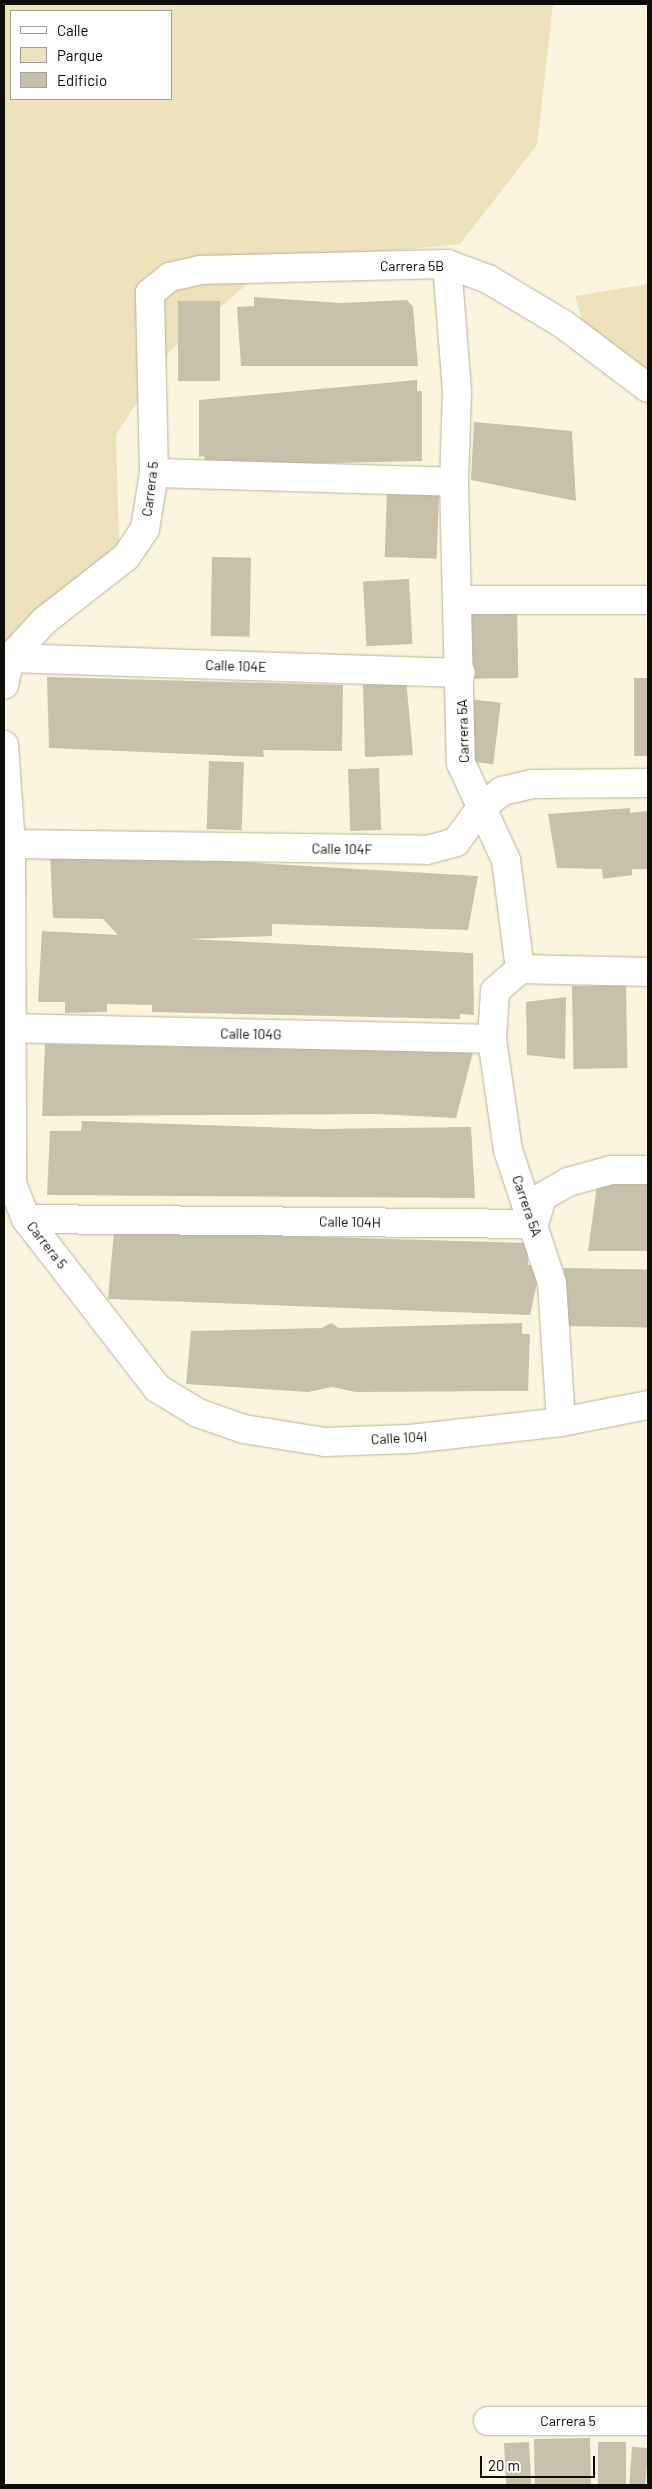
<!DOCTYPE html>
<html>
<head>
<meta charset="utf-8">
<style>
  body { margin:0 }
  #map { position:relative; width:652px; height:2489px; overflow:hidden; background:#fbf5df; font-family:Barlow,sans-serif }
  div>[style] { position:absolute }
  .green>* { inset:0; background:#ede2bb }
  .building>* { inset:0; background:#c7c1ac; transform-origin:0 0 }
  .roads { filter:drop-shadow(0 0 1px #b8b29d) drop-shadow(0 0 1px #b8b29d) }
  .minor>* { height:28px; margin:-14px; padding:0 14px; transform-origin:14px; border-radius:14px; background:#fff }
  span { translate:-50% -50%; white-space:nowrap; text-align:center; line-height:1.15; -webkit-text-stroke:4.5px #fff; paint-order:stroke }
  .street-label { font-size:14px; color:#0e0c06 }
  .frame { position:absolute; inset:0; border:5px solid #0e0c06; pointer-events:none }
  .legend { position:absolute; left:10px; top:10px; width:162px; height:90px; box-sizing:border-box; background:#fff; border:1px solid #9f9e9b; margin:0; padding:6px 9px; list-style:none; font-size:15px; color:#0e0c06 }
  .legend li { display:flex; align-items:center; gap:10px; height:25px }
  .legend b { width:25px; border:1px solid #9f9e9b }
  .scale { position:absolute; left:480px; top:2456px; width:115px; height:22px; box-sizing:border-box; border:2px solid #0e0c06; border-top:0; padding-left:6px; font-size:15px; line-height:18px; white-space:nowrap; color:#0e0c06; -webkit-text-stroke:4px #fff; paint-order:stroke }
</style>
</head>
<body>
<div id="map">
  <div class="green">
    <i style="clip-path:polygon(evenodd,4px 4px,553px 4px,537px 145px,460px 244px,369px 253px,261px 272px,170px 351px,116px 435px,119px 543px,4px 645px,4px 4px,11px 11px,171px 11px,171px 99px,11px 99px,11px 11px)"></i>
    <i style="clip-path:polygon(648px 284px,648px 380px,583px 323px,575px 296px)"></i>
  </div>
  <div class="building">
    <i style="clip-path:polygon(254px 297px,340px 303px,407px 300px,413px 307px,418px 366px,241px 366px,237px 307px,254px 306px)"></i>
    <i style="left:178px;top:301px;width:42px;height:80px"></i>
    <i style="clip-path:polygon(417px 380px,417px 391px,422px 391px,422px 461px,205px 466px,204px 456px,199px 457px,199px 400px)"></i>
    <i style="clip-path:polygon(474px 422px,572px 431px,576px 501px,471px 480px)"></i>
    <i style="left:387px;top:491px;width:52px;height:66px;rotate:2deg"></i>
    <i style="left:212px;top:557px;width:39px;height:79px;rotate:1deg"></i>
    <i style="left:409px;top:579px;width:65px;height:46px;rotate:87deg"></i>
    <i style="left:517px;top:607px;width:71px;height:49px;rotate:89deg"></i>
    <i style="clip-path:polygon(47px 677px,343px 685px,342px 751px,263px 750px,264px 757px,49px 748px)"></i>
    <i style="left:634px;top:678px;width:14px;height:78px"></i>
    <i style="clip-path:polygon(406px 679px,413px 755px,365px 757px,363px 685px)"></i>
    <i style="left:470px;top:699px;width:31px;height:62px;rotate:7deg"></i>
    <i style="left:209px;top:761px;width:35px;height:68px;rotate:2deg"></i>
    <i style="left:379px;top:768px;width:62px;height:31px;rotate:88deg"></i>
    <i style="clip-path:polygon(630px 808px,630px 813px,648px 811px,648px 869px,632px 869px,632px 875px,603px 879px,602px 869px,557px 868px,548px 814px)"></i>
    <i style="clip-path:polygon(50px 851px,478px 876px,468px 930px,272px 924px,272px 936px,188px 939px,473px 953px,474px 1015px,460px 1014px,460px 1019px,152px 1012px,152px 1005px,107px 1004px,107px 1012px,65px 1013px,65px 1002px,38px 1002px,42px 931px,118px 935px,103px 919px,53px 918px)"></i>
    <i style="left:626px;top:985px;width:83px;height:54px;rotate:89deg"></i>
    <i style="clip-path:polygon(566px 997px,565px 1059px,527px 1055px,526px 1002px)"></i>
    <i style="clip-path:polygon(45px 1044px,473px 1052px,456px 1118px,376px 1114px,42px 1116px)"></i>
    <i style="clip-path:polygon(82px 1121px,319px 1129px,471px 1127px,475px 1198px,47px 1195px,50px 1131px,81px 1131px)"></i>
    <i style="clip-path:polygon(598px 1178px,648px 1179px,648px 1251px,588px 1251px)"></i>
    <i style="clip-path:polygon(114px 1231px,528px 1243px,528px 1265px,541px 1265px,530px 1315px,108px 1299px)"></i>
    <i style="left:564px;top:1268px;width:84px;height:58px;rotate:1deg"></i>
    <i style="clip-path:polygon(331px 1323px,339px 1328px,522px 1323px,522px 1334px,530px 1334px,528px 1391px,356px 1392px,332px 1387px,308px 1392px,186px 1384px,191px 1331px,322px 1328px)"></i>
    <i style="left:590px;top:2438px;width:47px;height:56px;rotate:89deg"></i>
    <i style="left:529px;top:2442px;width:43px;height:25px;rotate:87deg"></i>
    <i style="left:598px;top:2442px;width:28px;height:43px"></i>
    <i style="left:632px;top:2447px;width:16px;height:38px;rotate:4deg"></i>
  </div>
  <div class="roads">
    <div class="minor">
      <i style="left:447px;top:264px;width:128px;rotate:85.5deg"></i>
      <i style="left:457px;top:392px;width:90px;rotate:91.9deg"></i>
      <i style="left:454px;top:482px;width:281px;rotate:88.6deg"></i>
      <i style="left:461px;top:763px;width:107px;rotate:65.1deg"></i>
      <i style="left:506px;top:860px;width:110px;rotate:82.7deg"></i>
      <i style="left:154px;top:473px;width:300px;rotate:1.7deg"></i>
      <i style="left:460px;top:600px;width:188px"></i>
      <i style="left:10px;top:658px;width:451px;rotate:1.9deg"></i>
      <i style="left:4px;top:685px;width:28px;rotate:-77deg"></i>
      <i style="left:10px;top:658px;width:50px;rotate:-47.4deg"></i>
      <i style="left:44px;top:621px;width:104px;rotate:-38deg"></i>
      <i style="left:126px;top:557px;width:34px;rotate:-56deg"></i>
      <i style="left:145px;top:529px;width:57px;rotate:-80.9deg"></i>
      <i style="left:154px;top:473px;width:180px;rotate:-91.3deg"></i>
      <i style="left:150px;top:293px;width:26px;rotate:-39deg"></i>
      <i style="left:170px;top:277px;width:31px;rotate:-13deg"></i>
      <i style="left:200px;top:270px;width:247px;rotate:-1.4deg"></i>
      <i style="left:447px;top:264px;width:44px;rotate:20.1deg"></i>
      <i style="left:488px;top:279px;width:87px;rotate:31deg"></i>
      <i style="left:563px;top:324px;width:106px;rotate:37deg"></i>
      <i style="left:4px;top:745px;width:99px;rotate:86deg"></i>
      <i style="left:11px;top:844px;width:340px;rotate:89.8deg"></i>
      <i style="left:12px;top:1184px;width:38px;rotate:68deg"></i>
      <i style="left:26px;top:1219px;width:214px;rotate:52.2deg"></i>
      <i style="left:157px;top:1388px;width:48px;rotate:31.4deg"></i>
      <i style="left:198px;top:1413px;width:49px;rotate:19.2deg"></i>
      <i style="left:244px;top:1429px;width:82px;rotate:9.1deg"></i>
      <i style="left:325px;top:1442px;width:85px;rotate:-2deg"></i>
      <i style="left:410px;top:1439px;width:152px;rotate:-6.4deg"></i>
      <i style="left:561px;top:1422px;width:89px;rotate:-11.1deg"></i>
      <i style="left:11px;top:844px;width:416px;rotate:0.8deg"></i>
      <i style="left:427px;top:850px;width:30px;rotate:-15deg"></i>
      <i style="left:456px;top:842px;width:41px;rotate:-54deg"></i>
      <i style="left:480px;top:809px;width:28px;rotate:-39deg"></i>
      <i style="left:502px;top:791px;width:31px;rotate:-13deg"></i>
      <i style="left:532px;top:784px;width:116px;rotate:-0.5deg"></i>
      <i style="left:10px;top:1028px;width:482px;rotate:1.3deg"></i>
      <i style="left:26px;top:1219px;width:508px;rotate:0.56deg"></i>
      <i style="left:534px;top:1224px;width:28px;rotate:-73deg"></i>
      <i style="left:542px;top:1197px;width:30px;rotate:-30deg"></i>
      <i style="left:568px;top:1182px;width:45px;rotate:-15.6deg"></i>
      <i style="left:611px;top:1170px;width:37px"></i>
      <i style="left:561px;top:1422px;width:139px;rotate:-93.7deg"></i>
      <i style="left:552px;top:1283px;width:140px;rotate:-108.3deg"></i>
      <i style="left:508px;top:1150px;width:112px;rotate:-98.2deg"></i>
      <i style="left:492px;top:1039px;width:48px;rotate:-86.4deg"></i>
      <i style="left:495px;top:991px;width:33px;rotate:-41deg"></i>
      <i style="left:520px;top:969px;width:128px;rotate:1.3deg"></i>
      <i style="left:488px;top:2421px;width:160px"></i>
    </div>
  </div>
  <div class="street-label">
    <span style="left:412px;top:266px">Carrera 5B</span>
    <span style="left:150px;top:489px;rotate:-83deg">Carrera 5</span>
    <span style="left:236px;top:666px;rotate:2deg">Calle 104E</span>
    <span style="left:463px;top:731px;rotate:-92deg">Carrera 5A</span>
    <span style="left:342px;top:849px;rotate:1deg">Calle 104F</span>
    <span style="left:251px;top:1034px;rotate:1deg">Calle 104G</span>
    <span style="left:527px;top:1206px;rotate:71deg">Carrera 5A</span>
    <span style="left:350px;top:1222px;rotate:1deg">Calle 104H</span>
    <span style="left:47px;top:1245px;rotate:52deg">Carrera 5</span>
    <span style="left:399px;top:1438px;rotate:-3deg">Calle 104I</span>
    <span style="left:568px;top:2421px">Carrera 5</span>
  </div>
  <div class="frame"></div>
  <ul class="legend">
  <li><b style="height:6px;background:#fff"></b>Calle</li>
  <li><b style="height:14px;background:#ede2bb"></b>Parque</li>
  <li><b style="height:14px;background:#c7c1ac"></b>Edificio</li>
  </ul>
  <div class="scale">20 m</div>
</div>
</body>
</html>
